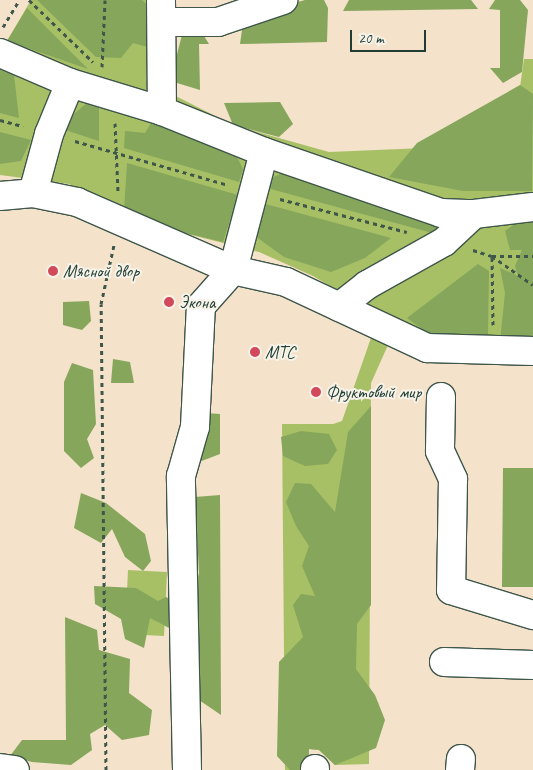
<!DOCTYPE html>
<meta charset="utf-8">
<style>
body{margin:0}
#map{position:relative;width:533px;height:770px;overflow:hidden;background:#f4e2ca;font-family:Caveat,sans-serif}
div>[style]{position:absolute}
[style*='--x']{left:calc(var(--x)*1px);top:calc(var(--y)*1px);width:calc(var(--w)*1px);rotate:calc(var(--a)*1deg)}
.green>*{inset:0;background:#a7c066}
.forest>*{inset:0;background:#85a65b}
.path>*{height:3px;margin-top:-1.5px;transform-origin:0;background:repeating-linear-gradient(90deg,#3f564a 0 4px,transparent 0 8px)}
.roads{filter:drop-shadow(1px 0 #3f564a) drop-shadow(-1px 0 #3f564a) drop-shadow(0 1px #3f564a) drop-shadow(0 -1px #3f564a)}
.minor>*{height:28px;margin:-14px;padding:0 14px;transform-origin:14px;border-radius:14px;background:#fff}
.dots>*{width:14px;height:14px;translate:-50% -50%;box-sizing:border-box;border:2px solid #f7f3e8;border-radius:50%}
span{translate:-50% -50%;white-space:nowrap;text-align:center;line-height:1.15;-webkit-text-stroke:4px #f7f3e8;paint-order:stroke}
.poi-label{font-size:18px;color:#1f3d34}
.left{translate:0 -50%;text-align:left}
.scale{position:absolute;left:350px;top:30px;width:76px;height:22px;box-sizing:border-box;border:2px solid #1f3d34;border-top:0;padding-left:6px;font-size:15px;line-height:18px;white-space:nowrap;color:#1f3d34;-webkit-text-stroke:4px #f7f3e8;paint-order:stroke}
</style>
<div id="map">
<div class="green">
<div style="clip-path:polygon(31px 0,149px 0,146px 81px,233px 125px,329px 152px,424px 148px,518px 101px,524px 59px,533px 59px,533px 341px,430px 335px,397px 325px,371px 383px,369px 764px,335px 765px,319px 750px,309px 749px,308px 770px,285px 770px,282px 424px,333px 424px,342px 421px,379px 315px,313px 276px,259px 252px,148px 224px,69px 184px,0 175px,0 44px,7px 41px)"></div>
<div style="clip-path:polygon(128px 570px,167px 572px,164px 636px,125px 634px)"></div>
</div>
<div class="forest">
<div style="clip-path:polygon(37px 0,142px 0,149px 6px,148px 47px,133px 43px,121px 58px,96px 57px)"></div>
<div style="clip-path:polygon(305px 0,324px 0,328px 8px,327px 42px,240px 44px,243px 23px,257px 14px)"></div>
<div style="clip-path:polygon(349px 0,471px 0,478px 9px,343px 11px)"></div>
<div style="clip-path:polygon(495px 0,520px 0,528px 10px,522px 72px,503px 83px,490px 68px,500px 68px,500px 10px,489px 9px)"></div>
<div style="clip-path:polygon(27px 8px,88px 69px,7px 41px)"></div>
<div style="clip-path:polygon(183px 31px,201px 31px,209px 44px,199px 44px,200px 90px,177px 83px,175px 62px)"></div>
<div style="clip-path:polygon(0 70px,14px 75px,19px 118px,0 113px)"></div>
<div style="clip-path:polygon(520px 85px,533px 94px,532px 191px,463px 191px,389px 177px,417px 143px)"></div>
<div style="clip-path:polygon(88px 102px,99px 104px,99px 141px,65px 130px,74px 114px)"></div>
<div style="clip-path:polygon(280px 102px,293px 124px,279px 137px,233px 125px,224px 103px)"></div>
<div style="clip-path:polygon(153px 120px,225px 147px,237px 157px,243px 169px,239px 182px,124px 148px,125px 131px,145px 133px)"></div>
<div style="clip-path:polygon(0 132px,31px 140px,21px 161px,0 164px)"></div>
<div style="clip-path:polygon(127px 163px,238px 195px,223px 242px,148px 224px,124px 210px)"></div>
<div style="clip-path:polygon(287px 171px,439px 222px,436px 234px,267px 188px,269px 179px)"></div>
<div style="clip-path:polygon(262px 203px,391px 238px,365px 258px,331px 272px,284px 257px,255px 236px)"></div>
<div style="clip-path:polygon(520px 220px,533px 220px,533px 341px,500px 341px,505px 293px,500px 268px,518px 276px,515px 266px,522px 250px,510px 250px,505px 231px)"></div>
<div style="clip-path:polygon(478px 264px,489px 271px,488px 335px,456px 340px,430px 335px,407px 318px)"></div>
<div style="clip-path:polygon(89px 301px,91px 321px,82px 330px,63px 325px,63px 302px)"></div>
<div style="clip-path:polygon(113px 359px,130px 362px,134px 383px,111px 383px)"></div>
<div style="clip-path:polygon(72px 363px,93px 370px,96px 424px,87px 439px,94px 458px,81px 468px,64px 451px,64px 382px)"></div>
<div style="clip-path:polygon(371px 406px,371px 605px,357px 624px,356px 669px,375px 695px,385px 720px,376px 748px,335px 765px,319px 750px,309px 749px,308px 770px,290px 770px,277px 756px,279px 662px,303px 637px,293px 605px,301px 594px,315px 596px,302px 566px,309px 546px,296px 526px,286px 502px,295px 483px,311px 484px,335px 512px,348px 432px)"></div>
<div style="clip-path:polygon(206px 413px,220px 414px,220px 454px,199px 462px)"></div>
<div style="clip-path:polygon(301px 431px,329px 434px,337px 450px,328px 464px,305px 466px,283px 456px,281px 437px)"></div>
<div style="clip-path:polygon(503px 468px,533px 468px,533px 587px,502px 587px)"></div>
<div style="clip-path:polygon(81px 493px,106px 503px,145px 534px,151px 561px,143px 571px,125px 557px,112px 529px,101px 543px,74px 528px)"></div>
<div style="clip-path:polygon(220px 495px,221px 715px,199px 700px,171px 629px,150px 618px,144px 648px,125px 639px,121px 619px,95px 604px,94px 586px,136px 588px,158px 601px,166px 597px,188px 610px,199px 573px,195px 497px)"></div>
<div style="clip-path:polygon(65px 617px,97px 630px,99px 650px,130px 659px,129px 693px,152px 710px,149px 735px,122px 740px,105px 725px,90px 734px,92px 750px,71px 765px,32px 762px,10px 756px,22px 740px,66px 740px)"></div>
</div>
<div class="path">
<div style="--x:29;--y:0;--w:89;--a:44.1"></div>
<div style="--x:3;--y:27;--w:31;--a:-59"></div>
<div style="--x:102;--y:67;--w:67;--a:-87.4"></div>
<div style="--x:0;--y:120;--w:24;--a:15"></div>
<div style="--x:115;--y:123;--w:69;--a:87.5"></div>
<div style="--x:75;--y:141;--w:159;--a:16"></div>
<div style="--x:280;--y:199;--w:131;--a:14.6"></div>
<div style="--x:473;--y:250;--w:20;--a:18"></div>
<div style="--x:492;--y:256;--w:50;--a:35.3"></div>
<div style="--x:493;--y:325;--w:69;--a:-90.8"></div>
<div style="--x:492;--y:256;--w:41;--a:0"></div>
<div style="--x:106;--y:770;--w:466;--a:-90.6"></div>
<div style="--x:101;--y:304;--w:60;--a:-77.6"></div>
</div>
<div class="roads">
<div class="minor">
<div style="--x:161;--y:0;--w:111;--a:89.5"></div>
<div style="--x:162;--y:22;--w:56;--a:0"></div>
<div style="--x:218;--y:22;--w:69;--a:-18.7"></div>
<div style="--x:0;--y:53;--w:76;--a:23.2"></div>
<div style="--x:70;--y:83;--w:96;--a:16.9"></div>
<div style="--x:162;--y:111;--w:110;--a:21.9"></div>
<div style="--x:264;--y:152;--w:187;--a:19"></div>
<div style="--x:441;--y:213;--w:33;--a:2"></div>
<div style="--x:474;--y:214;--w:59;--a:-6.8"></div>
<div style="--x:33;--y:193;--w:61;--a:-74.8"></div>
<div style="--x:49;--y:134;--w:55;--a:-67.6"></div>
<div style="--x:0;--y:196;--w:33;--a:-5"></div>
<div style="--x:33;--y:193;--w:45;--a:11.6"></div>
<div style="--x:77;--y:202;--w:170;--a:23.6"></div>
<div style="--x:233;--y:270;--w:54;--a:12.8"></div>
<div style="--x:286;--y:282;--w:156;--a:25.1"></div>
<div style="--x:427;--y:348;--w:106;--a:1.6"></div>
<div style="--x:339;--y:307;--w:36;--a:-38"></div>
<div style="--x:367;--y:285;--w:88;--a:-29.2"></div>
<div style="--x:444;--y:242;--w:41;--a:-43"></div>
<div style="--x:441;--y:397;--w:54;--a:91.1"></div>
<div style="--x:440;--y:451;--w:31;--a:65"></div>
<div style="--x:453;--y:479;--w:111;--a:91"></div>
<div style="--x:451;--y:590;--w:86;--a:17"></div>
<div style="--x:444;--y:662;--w:89;--a:1.9"></div>
<div style="--x:0;--y:768;--w:15;--a:8"></div>
<div style="--x:315;--y:769;--w:1;--a:90"></div>
<div style="--x:187;--y:770;--w:294;--a:-91.2"></div>
<div style="--x:181;--y:476;--w:51;--a:-74.1"></div>
<div style="--x:195;--y:427;--w:121;--a:-87.2"></div>
<div style="--x:201;--y:306;--w:48;--a:-48.4"></div>
<div style="--x:233;--y:270;--w:122;--a:-75.3"></div>
<div style="--x:460;--y:770;--w:11;--a:-85"></div>
</div>
</div>
<div class="dots">
<div style="left:53px;top:271px;background:#d1495b"></div>
<div style="left:169px;top:302px;background:#d1495b"></div>
<div style="left:255px;top:352px;background:#d1495b"></div>
<div style="left:316px;top:392px;background:#d1495b"></div>
</div>
<div class="poi-label">
<span class="left" style="left:63px;top:271px">Мясной двор</span>
<span class="left" style="left:179px;top:302px">Экона</span>
<span class="left" style="left:265px;top:352px">МТС</span>
<span class="left" style="left:326px;top:392px">Фруктовый мир</span>
</div>
<div class="scale">20 m</div>
</div>
